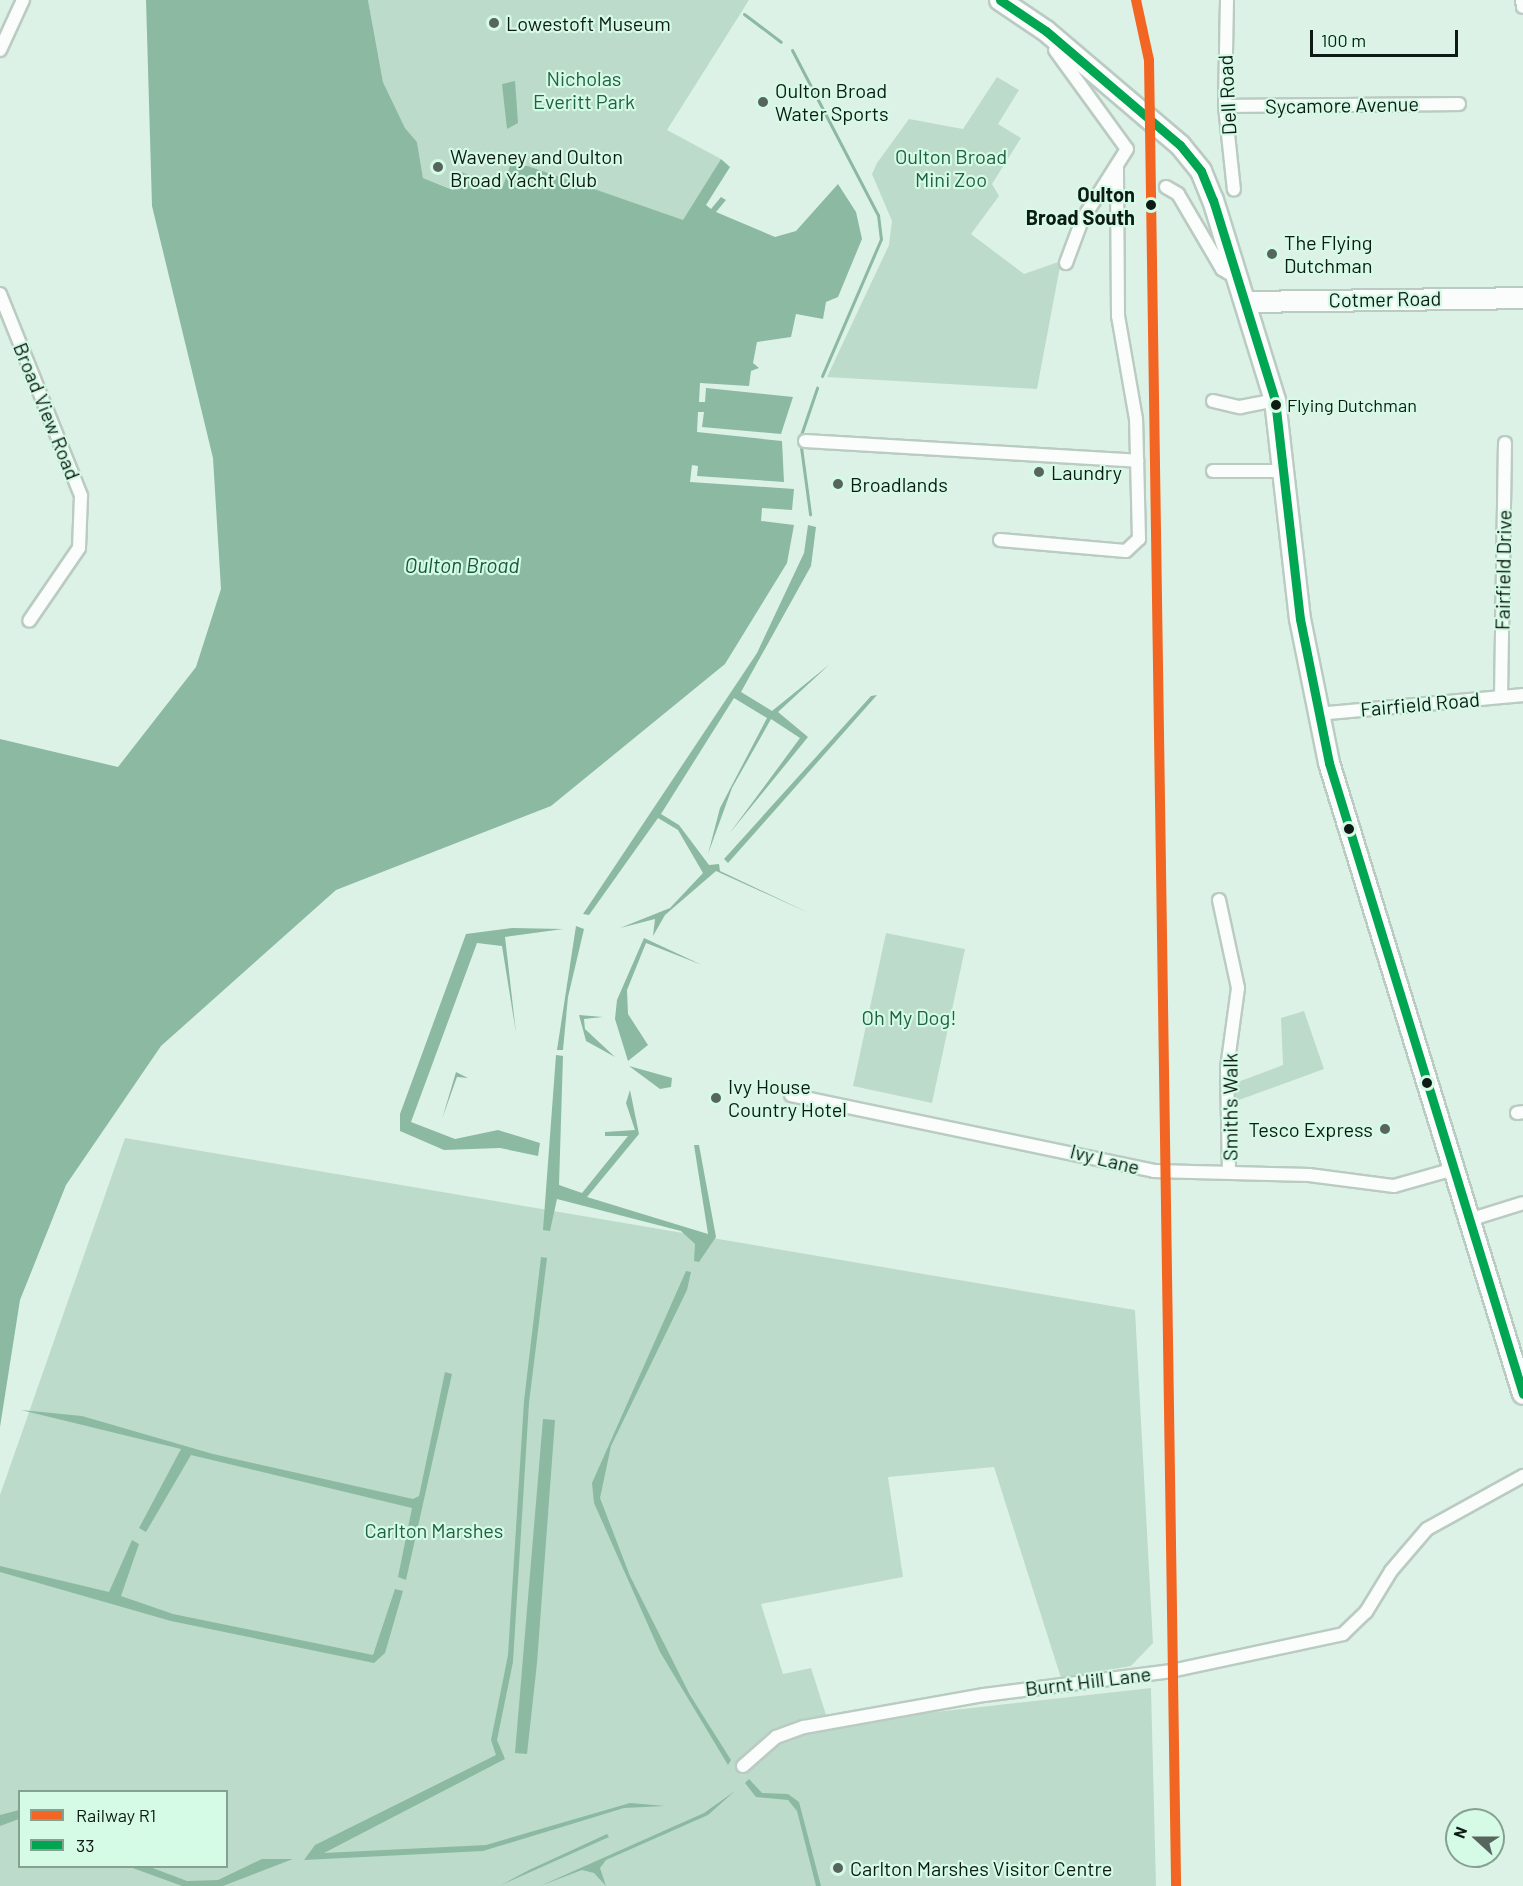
<!DOCTYPE html>
<style>
body{margin:0}
#map{position:relative;width:1523px;height:1886px;overflow:hidden;background:#ddf2e6;font-family:Barlow,sans-serif}
div>[style]{position:absolute}
[style*='--x']{left:calc(var(--x)*1px);top:calc(var(--y)*1px);width:calc(var(--w)*1px);rotate:calc(var(--a)*1deg)}
.green>*{inset:0;background:#bddbca}
.water>*{inset:0;background:#8cb9a1}
.stream>*{height:3px;margin:-1.5px;padding:0 1.5px;transform-origin:1.5px;border-radius:1.5px;background:#8cb9a1}
.roads{filter:drop-shadow(2px 0 #bacbc2) drop-shadow(-2px 0 #bacbc2) drop-shadow(0 2px #bacbc2) drop-shadow(0 -2px #bacbc2)}
.minor>*{height:12px;margin:-6px;padding:0 6px;transform-origin:6px;border-radius:6px;background:#fafdfb}
.trunk>*{height:20px;margin:-10px;padding:0 10px;transform-origin:10px;border-radius:10px;background:#fafdfb}
.bus-1>*{height:9px;margin:-4.5px;padding:0 4.5px;transform-origin:4.5px;border-radius:4.5px;background:#00a651}
.rail-1>*{height:10px;margin:-5px;padding:0 5px;transform-origin:5px;border-radius:5px;background:#f26522}
.dots>*{width:16px;height:16px;translate:-50% -50%;box-sizing:border-box;border:3px solid #d5fae5;border-radius:50%}
span{translate:-50% -50%;white-space:nowrap;text-align:center;line-height:1.15;-webkit-text-stroke:4.5px #d5fae5;paint-order:stroke}
.bus-label{font-size:18px;color:#0e1b14}
.left{translate:0 -50%;text-align:left}
.poi-label{font-size:20px;color:#0e1b14}
.right{translate:-100% -50%;text-align:right}
.park-label{font-size:20px;color:#1f6144}
.street-label{font-size:20px;color:#0e1b14}
.stop-label{font-size:20px;color:#0e1b14;font-weight:700}
.water-label{font-size:21px;color:#14593c;font-style:italic}
.legend{position:absolute;left:18px;top:1790px;width:210px;height:78px;box-sizing:border-box;background:#d5fae5;border:2px solid #85a191;margin:0;padding:8px 10px;list-style:none;font-size:18px;color:#0e1b14}
.legend li{display:flex;align-items:center;gap:12px;height:30px}
.legend b{width:30px;border:2px solid #85a191}
.north{position:absolute;left:1445px;top:1808px;width:60px;height:60px;box-sizing:border-box;background:#d5fae5;border:2px solid #85a191;border-radius:50%;rotate:291deg;font-size:16px;font-weight:700;line-height:24px;text-align:center;color:#0e1b14}
.north::after{content:'';display:block;margin:auto;width:21px;height:27px;background:#56665e;clip-path:polygon(50% 0,100% 100%,50% 72%,0 100%)}
.scale{position:absolute;left:1310px;top:30px;width:148px;height:27px;box-sizing:border-box;border:3px solid #0e1b14;border-top:0;padding-left:8px;font-size:18px;line-height:21px;white-space:nowrap;color:#0e1b14;-webkit-text-stroke:4px #d5fae5;paint-order:stroke}
</style>
<div id="map">
<div class="green">
<div style="clip-path:polygon(368px 0,749px 0,667px 130px,721px 159px,683px 221px,528px 166px,502px 189px,461px 173px,454px 190px,423px 178px,417px 142px,405px 128px,383px 82px)"></div>
<div style="clip-path:polygon(997px 77px,1019px 90px,998px 124px,1021px 138px,992px 184px,999px 196px,971px 234px,1024px 274px,1061px 261px,1037px 389px,827px 377px,889px 245px,892px 221px,872px 174px,877px 163px,909px 119px,963px 129px)"></div>
<div style="clip-path:polygon(886px 933px,965px 949px,932px 1103px,853px 1086px)"></div>
<div style="clip-path:polygon(1304px 1011px,1324px 1069px,1236px 1101px,1235px 1083px,1283px 1065px,1281px 1018px)"></div>
<div style="clip-path:polygon(evenodd,125px 1138px,1135px 1310px,1153px 1643px,1131px 1666px,1061px 1678px,994px 1467px,888px 1477px,903px 1577px,761px 1604px,783px 1674px,811px 1668px,829px 1724px,1151px 1688px,1156px 1886px,0 1886px,0 1495px,125px 1138px,20px 1792px,226px 1792px,226px 1866px,20px 1866px,20px 1792px)"></div>
</div>
<div class="water">
<div style="clip-path:polygon(146px 0,368px 0,383px 82px,405px 128px,417px 142px,423px 178px,453px 190px,461px 172px,502px 189px,510px 166px,528px 166px,683px 220px,721px 159px,730px 167px,706px 205px,711px 209px,721px 197px,726px 200px,716px 212px,775px 237px,796px 231px,838px 184px,856px 212px,862px 239px,838px 297px,826px 302px,823px 319px,796px 314px,791px 337px,757px 342px,753px 363px,759px 368px,751px 371px,749px 386px,700px 383px,699px 402px,705px 402px,706px 388px,793px 397px,781px 434px,702px 427px,704px 412px,698px 412px,697px 432px,782px 441px,784px 482px,697px 476px,698px 466px,692px 465px,690px 482px,794px 489px,792px 510px,762px 508px,761px 521px,794px 525px,787px 563px,725px 664px,551px 806px,336px 890px,161px 1046px,66px 1185px,20px 1300px,0 1427px,0 739px,118px 767px,196px 667px,221px 589px,213px 458px,152px 206px)"></div>
<div style="clip-path:polygon(515px 81px,518px 123px,507px 129px,502px 84px)"></div>
<div style="clip-path:polygon(808px 525px,816px 527px,811px 566px,741px 692px,772px 711px,830px 664px,778px 712px,808px 737px,729px 834px,800px 738px,771px 719px,732px 788px,708px 854px,720px 808px,767px 718px,734px 698px,661px 814px,679px 825px,709px 865px,719px 864px,720px 871px,809px 913px,716px 871px,665px 915px,653px 936px,655px 919px,620px 928px,670px 908px,703px 873px,678px 830px,658px 818px,589px 915px,583px 914px,757px 653px,804px 553px)"></div>
<div style="clip-path:polygon(877px 695px,728px 863px,724px 859px,871px 696px)"></div>
<div style="clip-path:polygon(576px 926px,584px 929px,568px 997px,563px 1050px,557px 1050px)"></div>
<div style="clip-path:polygon(512px 928px,563px 929px,505px 937px,516px 1033px,502px 946px,477px 943px,411px 1122px,455px 1139px,498px 1130px,540px 1143px,538px 1156px,500px 1148px,444px 1150px,400px 1131px,400px 1114px,466px 934px)"></div>
<div style="clip-path:polygon(644px 938px,702px 965px,646px 943px,627px 990px,628px 1014px,648px 1045px,628px 1061px,615px 1019px,617px 1000px)"></div>
<div style="clip-path:polygon(579px 1015px,603px 1017px,584px 1019px,585px 1029px,615px 1057px,586px 1041px)"></div>
<div style="clip-path:polygon(556px 1055px,563px 1056px,559px 1185px,582px 1193px,628px 1136px,605px 1136px,605px 1132px,635px 1130px,626px 1103px,630px 1090px,639px 1134px,587px 1197px,708px 1234px,694px 1145px,699px 1145px,716px 1237px,699px 1262px,694px 1261px,695px 1244px,681px 1231px,557px 1199px,550px 1231px,543px 1230px)"></div>
<div style="clip-path:polygon(629px 1066px,672px 1078px,671px 1087px,660px 1089px)"></div>
<div style="clip-path:polygon(456px 1072px,468px 1078px,457px 1077px,442px 1119px)"></div>
<div style="clip-path:polygon(541px 1257px,547px 1258px,529px 1403px,513px 1662px,497px 1740px,505px 1759px,324px 1853px,486px 1845px,630px 1803px,665px 1806px,624px 1808px,483px 1851px,304px 1860px,315px 1845px,496px 1755px,491px 1740px,508px 1655px,524px 1401px)"></div>
<div style="clip-path:polygon(686px 1271px,691px 1272px,687px 1290px,611px 1446px,600px 1498px,630px 1576px,690px 1695px,731px 1760px,728px 1765px,660px 1652px,594px 1503px,592px 1483px)"></div>
<div style="clip-path:polygon(445px 1372px,452px 1374px,406px 1580px,398px 1577px,412px 1508px,191px 1455px,146px 1532px,139px 1528px,181px 1449px,21px 1410px,82px 1416px,213px 1454px,413px 1499px,419px 1496px)"></div>
<div style="clip-path:polygon(543px 1419px,555px 1420px,537px 1663px,527px 1754px,515px 1753px)"></div>
<div style="clip-path:polygon(132px 1540px,139px 1544px,121px 1596px,173px 1614px,373px 1655px,395px 1589px,403px 1591px,385px 1653px,374px 1663px,171px 1621px,0 1572px,0 1566px,109px 1592px)"></div>
<div style="clip-path:polygon(749px 1779px,762px 1793px,788px 1794px,799px 1802px,821px 1886px,816px 1886px,797px 1811px,788px 1800px,756px 1797px,745px 1783px)"></div>
<div style="clip-path:polygon(735px 1791px,708px 1815px,606px 1860px,600px 1868px,606px 1886px,594px 1873px,582px 1870px,540px 1886px,704px 1813px)"></div>
<div style="clip-path:polygon(19px 1810px,19px 1819px,0 1826px,0 1815px)"></div>
<div style="clip-path:polygon(607px 1834px,609px 1837px,499px 1886px,529px 1870px)"></div>
<div style="clip-path:polygon(262px 1859px,293px 1859px,223px 1886px,182px 1886px,130px 1867px,150px 1867px,187px 1881px,218px 1880px)"></div>
</div>
<div class="stream">
<div style="--x:744;--y:14;--w:46;--a:37.1"></div>
<div style="--x:792;--y:50;--w:186;--a:62.5"></div>
<div style="--x:878;--y:215;--w:24;--a:83"></div>
<div style="--x:881;--y:239;--w:149;--a:113.3"></div>
<div style="--x:801;--y:435;--w:50;--a:-71.2"></div>
<div style="--x:801;--y:447;--w:68;--a:82.3"></div>
</div>
<div class="roads">
<div class="minor">
<div style="--x:1227;--y:0;--w:106;--a:91.1"></div>
<div style="--x:1225;--y:106;--w:84;--a:83.9"></div>
<div style="--x:1522;--y:0;--w:7;--a:82"></div>
<div style="--x:0;--y:50;--w:55;--a:-65.3"></div>
<div style="--x:1055;--y:50;--w:122;--a:54"></div>
<div style="--x:1127;--y:149;--w:84;--a:122.4"></div>
<div style="--x:1082;--y:220;--w:46;--a:110.4"></div>
<div style="--x:1225;--y:106;--w:234;--a:-0.5"></div>
<div style="--x:1166;--y:187;--w:14;--a:30"></div>
<div style="--x:1178;--y:194;--w:87;--a:59.6"></div>
<div style="--x:1222;--y:269;--w:17;--a:31"></div>
<div style="--x:0;--y:294;--w:218;--a:68.1"></div>
<div style="--x:81;--y:496;--w:52;--a:92.2"></div>
<div style="--x:79;--y:548;--w:88;--a:124.4"></div>
<div style="--x:1213;--y:401;--w:28;--a:13"></div>
<div style="--x:1240;--y:407;--w:36;--a:-11"></div>
<div style="--x:805;--y:441;--w:333;--a:3.4"></div>
<div style="--x:1213;--y:471;--w:71;--a:0"></div>
<div style="--x:1000;--y:540;--w:126;--a:5"></div>
<div style="--x:1126;--y:551;--w:18;--a:-43"></div>
<div style="--x:1139;--y:539;--w:120;--a:-91.4"></div>
<div style="--x:1136;--y:419;--w:105;--a:-99.9"></div>
<div style="--x:1118;--y:316;--w:148;--a:-90.4"></div>
<div style="--x:1501;--y:697;--w:254;--a:-89.1"></div>
<div style="--x:1318;--y:714;--w:206;--a:-5.3"></div>
<div style="--x:1219;--y:900;--w:90;--a:77.8"></div>
<div style="--x:1238;--y:988;--w:81;--a:97.8"></div>
<div style="--x:1227;--y:1068;--w:105;--a:88.9"></div>
<div style="--x:791;--y:1095;--w:371;--a:11.8"></div>
<div style="--x:1154;--y:1171;--w:155;--a:1.5"></div>
<div style="--x:1309;--y:1175;--w:86;--a:7.4"></div>
<div style="--x:1394;--y:1186;--w:66;--a:-15.9"></div>
<div style="--x:1517;--y:1113;--w:6;--a:-9"></div>
<div style="--x:1472;--y:1219;--w:53;--a:-17.4"></div>
<div style="--x:743;--y:1766;--w:44;--a:-41.3"></div>
<div style="--x:776;--y:1737;--w:30;--a:-20"></div>
<div style="--x:804;--y:1727;--w:183;--a:-10.1"></div>
<div style="--x:984;--y:1695;--w:189;--a:-7.3"></div>
<div style="--x:1171;--y:1671;--w:176;--a:-12.1"></div>
<div style="--x:1343;--y:1634;--w:32;--a:-44"></div>
<div style="--x:1366;--y:1612;--w:48;--a:-58.6"></div>
<div style="--x:1391;--y:1571;--w:55;--a:-49.4"></div>
<div style="--x:1427;--y:1529;--w:110;--a:-28.9"></div>
</div>
<div class="trunk">
<div style="--x:1000;--y:0;--w:55;--a:34"></div>
<div style="--x:1046;--y:31;--w:176;--a:40.4"></div>
<div style="--x:1180;--y:145;--w:33;--a:51"></div>
<div style="--x:1201;--y:171;--w:31;--a:68"></div>
<div style="--x:1213;--y:200;--w:209;--a:72.8"></div>
<div style="--x:1275;--y:400;--w:220;--a:83.5"></div>
<div style="--x:1300;--y:619;--w:147;--a:78.6"></div>
<div style="--x:1329;--y:763;--w:660;--a:72.91"></div>
<div style="--x:1246;--y:302;--w:277;--a:-0.8"></div>
</div>
</div>
<div class="bus-1">
<div style="--x:1000;--y:0;--w:55;--a:34"></div>
<div style="--x:1046;--y:31;--w:176;--a:40.4"></div>
<div style="--x:1180;--y:145;--w:33;--a:51"></div>
<div style="--x:1201;--y:171;--w:31;--a:68"></div>
<div style="--x:1213;--y:200;--w:209;--a:72.8"></div>
<div style="--x:1275;--y:400;--w:220;--a:83.5"></div>
<div style="--x:1300;--y:619;--w:147;--a:78.6"></div>
<div style="--x:1329;--y:763;--w:660;--a:72.91"></div>
</div>
<div class="rail-1">
<div style="--x:1136;--y:0;--w:61;--a:77.8"></div>
<div style="--x:1149;--y:60;--w:1826;--a:89.15"></div>
</div>
<div class="dots">
<div style="left:494px;top:23px;background:#56665e"></div>
<div style="left:763px;top:102px;background:#56665e"></div>
<div style="left:438px;top:167px;background:#56665e"></div>
<div style="left:1151px;top:205px;background:#0e1b14"></div>
<div style="left:1272px;top:254px;background:#56665e"></div>
<div style="left:1276px;top:405px;background:#0e1b14"></div>
<div style="left:1039px;top:472px;background:#56665e"></div>
<div style="left:838px;top:484px;background:#56665e"></div>
<div style="left:1349px;top:829px;background:#0e1b14"></div>
<div style="left:1427px;top:1083px;background:#0e1b14"></div>
<div style="left:716px;top:1098px;background:#56665e"></div>
<div style="left:1385px;top:1129px;background:#56665e"></div>
<div style="left:838px;top:1868px;background:#56665e"></div>
</div>
<div class="bus-label">
<span class="left" style="left:1287px;top:405px">Flying Dutchman</span>
</div>
<div class="poi-label">
<span class="left" style="left:506px;top:23px">Lowestoft Museum</span>
<span class="left" style="left:775px;top:102px">Oulton Broad<br>Water Sports</span>
<span class="left" style="left:450px;top:168px">Waveney and Oulton<br>Broad Yacht Club</span>
<span class="left" style="left:1284px;top:254px">The Flying<br>Dutchman</span>
<span class="left" style="left:1051px;top:472px">Laundry</span>
<span class="left" style="left:850px;top:484px">Broadlands</span>
<span class="left" style="left:728px;top:1098px">Ivy House<br>Country Hotel</span>
<span class="right" style="left:1373px;top:1129px">Tesco Express</span>
<span class="left" style="left:850px;top:1868px">Carlton Marshes Visitor Centre</span>
</div>
<div class="park-label">
<span style="left:584px;top:90px">Nicholas<br>Everitt Park</span>
<span style="left:951px;top:168px">Oulton Broad<br>Mini Zoo</span>
<span style="left:909px;top:1017px">Oh My Dog!</span>
<span style="left:434px;top:1530px">Carlton Marshes</span>
</div>
<div class="street-label">
<span style="left:1227px;top:95px;rotate:-93deg">Dell Road</span>
<span style="left:1342px;top:105px;rotate:-1deg">Sycamore Avenue</span>
<span style="left:1385px;top:299px;rotate:-1deg">Cotmer Road</span>
<span style="left:47px;top:411px;rotate:68deg">Broad View Road</span>
<span style="left:1503px;top:570px;rotate:-89deg">Fairfield Drive</span>
<span style="left:1420px;top:704px;rotate:-5deg">Fairfield Road</span>
<span style="left:1230px;top:1107px;rotate:-90deg">Smith's Walk</span>
<span style="left:1105px;top:1159px;rotate:14deg">Ivy Lane</span>
<span style="left:1088px;top:1681px;rotate:-7deg">Burnt Hill Lane</span>
</div>
<div class="stop-label">
<span class="right" style="left:1135px;top:206px">Oulton<br>Broad South</span>
</div>
<div class="water-label">
<span style="left:462px;top:565px">Oulton Broad</span>
</div>
<ul class="legend">
<li><b style="height:8px;background:#f26522"></b>Railway R1</li>
<li><b style="height:8px;background:#00a651"></b>33</li>
</ul>
<div class="north">N</div>
<div class="scale">100 m</div>
</div>
